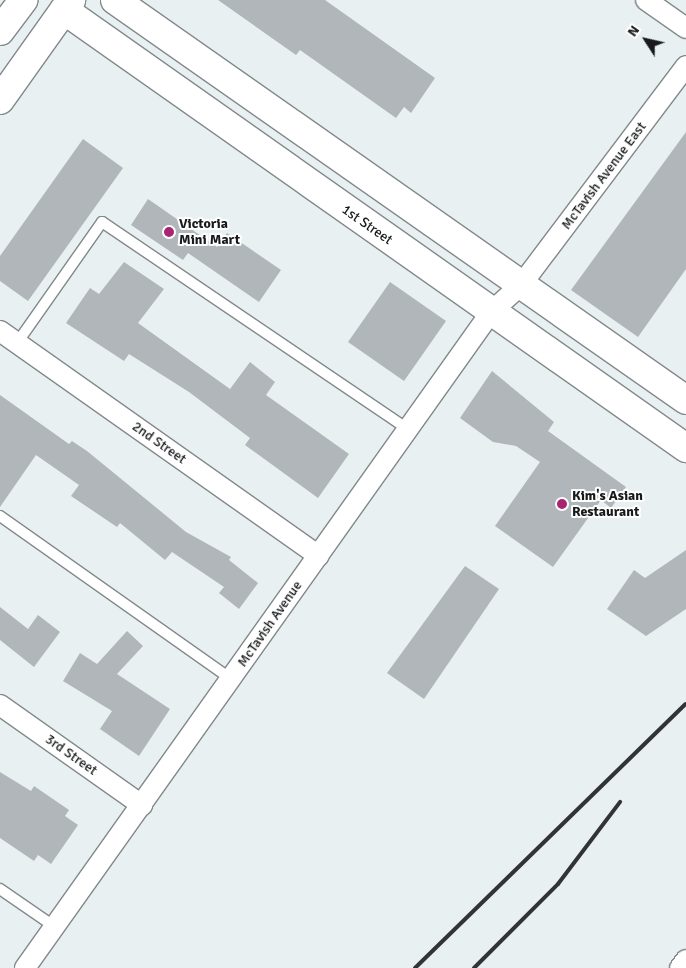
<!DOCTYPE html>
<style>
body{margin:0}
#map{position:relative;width:686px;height:968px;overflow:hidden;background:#e9f0f2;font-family:Signika,sans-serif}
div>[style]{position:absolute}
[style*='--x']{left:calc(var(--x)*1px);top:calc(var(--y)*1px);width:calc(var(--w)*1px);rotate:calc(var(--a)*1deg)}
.building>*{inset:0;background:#b0b6ba}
.roads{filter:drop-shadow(1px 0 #83898b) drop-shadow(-1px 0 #83898b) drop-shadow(0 1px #83898b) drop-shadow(0 -1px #83898b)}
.lane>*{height:10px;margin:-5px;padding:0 5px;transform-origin:5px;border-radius:5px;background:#fff}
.street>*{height:20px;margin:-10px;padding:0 10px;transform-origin:10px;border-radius:10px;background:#fff}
.secondary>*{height:28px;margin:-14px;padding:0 14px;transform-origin:14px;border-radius:14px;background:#fff}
.primary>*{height:28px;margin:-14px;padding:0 14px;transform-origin:14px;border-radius:14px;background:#fff}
.rail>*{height:4px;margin:-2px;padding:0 2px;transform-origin:2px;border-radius:2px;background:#313334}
.dots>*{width:14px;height:14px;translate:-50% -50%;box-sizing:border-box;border:2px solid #fff;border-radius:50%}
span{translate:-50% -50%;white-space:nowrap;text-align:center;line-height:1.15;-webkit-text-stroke:4px #fff;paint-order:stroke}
.street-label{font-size:14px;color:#181a1b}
.poi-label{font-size:14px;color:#181a1b;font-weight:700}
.left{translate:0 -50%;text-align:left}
.north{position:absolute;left:621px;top:15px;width:50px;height:50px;-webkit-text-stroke:4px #fff;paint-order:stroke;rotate:305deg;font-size:14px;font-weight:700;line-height:20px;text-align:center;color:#181a1b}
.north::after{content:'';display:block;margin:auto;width:18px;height:22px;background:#181a1b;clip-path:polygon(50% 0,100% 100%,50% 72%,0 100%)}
</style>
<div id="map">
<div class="building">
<div style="clip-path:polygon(218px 0,325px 0,435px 78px,411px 113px,404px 107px,396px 118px,300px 50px,296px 55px)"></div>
<div style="clip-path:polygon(686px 132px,686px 269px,638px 337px,571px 290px)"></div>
<div style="clip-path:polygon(83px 139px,123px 168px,28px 301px,0 281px,0 256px)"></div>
<div style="clip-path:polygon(148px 199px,217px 247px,227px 233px,281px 270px,259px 302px,188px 253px,183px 260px,131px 225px)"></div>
<div style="clip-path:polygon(124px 262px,164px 289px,138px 323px,230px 389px,250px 362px,275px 382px,266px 395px,349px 454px,318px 498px,245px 445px,250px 438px,189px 392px,129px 354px,124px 361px,66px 323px,90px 288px,99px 294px)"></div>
<div style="clip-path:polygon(390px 282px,446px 321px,404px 381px,348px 342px)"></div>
<div style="clip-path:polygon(492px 371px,554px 422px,548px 431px,626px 487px,611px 508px,601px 500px,553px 567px,495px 526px,540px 462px,516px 446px,493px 442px,460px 418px)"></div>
<div style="clip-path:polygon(0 395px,69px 444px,72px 441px,87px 451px,186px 532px,231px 557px,229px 560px,258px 583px,239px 609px,219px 593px,224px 587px,172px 552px,165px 560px,120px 523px,117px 527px,71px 496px,79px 485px,36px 455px,0 507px)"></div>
<div style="clip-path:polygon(686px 550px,686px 609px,646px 636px,607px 609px,634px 570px,645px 578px)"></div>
<div style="clip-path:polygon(465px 566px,499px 589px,424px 699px,387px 673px)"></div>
<div style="clip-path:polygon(0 607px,28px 629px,38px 615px,60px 632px,34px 667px,0 640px)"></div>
<div style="clip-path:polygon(127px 631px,143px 646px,117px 674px,170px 709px,139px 756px,100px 729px,112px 711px,63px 681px,80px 653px,97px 664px)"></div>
<div style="clip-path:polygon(0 772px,31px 791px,34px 786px,69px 810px,65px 816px,78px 825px,51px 864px,38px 855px,34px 861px,0 838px)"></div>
</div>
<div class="roads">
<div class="lane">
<div style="--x:17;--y:343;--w:148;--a:-54.9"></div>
<div style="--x:102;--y:222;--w:369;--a:34.1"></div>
<div style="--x:0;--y:516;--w:283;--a:35.2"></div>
<div style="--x:0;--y:889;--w:67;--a:34.6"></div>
</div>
<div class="street">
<div style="--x:646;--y:0;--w:49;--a:35"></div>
<div style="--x:0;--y:331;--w:390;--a:35.2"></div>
<div style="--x:0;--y:705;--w:174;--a:35.2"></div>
<div style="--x:25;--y:968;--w:805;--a:-54.61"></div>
<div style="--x:491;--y:312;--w:40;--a:-42"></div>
<div style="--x:521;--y:285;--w:274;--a:-53"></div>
<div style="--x:680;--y:968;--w:10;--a:-53"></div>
</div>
<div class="secondary">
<div style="--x:115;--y:0;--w:697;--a:35.01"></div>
<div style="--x:64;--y:10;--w:761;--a:35.15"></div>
</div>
<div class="primary">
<div style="--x:0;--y:31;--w:39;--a:-53"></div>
<div style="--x:0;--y:100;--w:123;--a:-54.6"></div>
</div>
</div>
<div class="rail">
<div style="--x:415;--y:968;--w:378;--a:-44.3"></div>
<div style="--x:474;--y:968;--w:119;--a:-45"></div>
<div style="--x:558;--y:884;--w:103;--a:-52.9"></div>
</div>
<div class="dots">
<div style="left:169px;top:232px;background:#a82571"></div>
<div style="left:562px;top:504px;background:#a82571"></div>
</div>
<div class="street-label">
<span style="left:604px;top:176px;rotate:-53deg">McTavish Avenue East</span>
<span style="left:367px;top:225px;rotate:35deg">1st Street</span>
<span style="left:159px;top:443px;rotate:35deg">2nd Street</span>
<span style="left:270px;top:624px;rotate:-55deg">McTavish Avenue</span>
<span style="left:71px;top:755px;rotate:35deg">3rd Street</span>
</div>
<div class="poi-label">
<span class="left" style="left:179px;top:232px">Victoria<br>Mini Mart</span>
<span class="left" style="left:572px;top:504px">Kim's Asian<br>Restaurant</span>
</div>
<div class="north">N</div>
</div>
